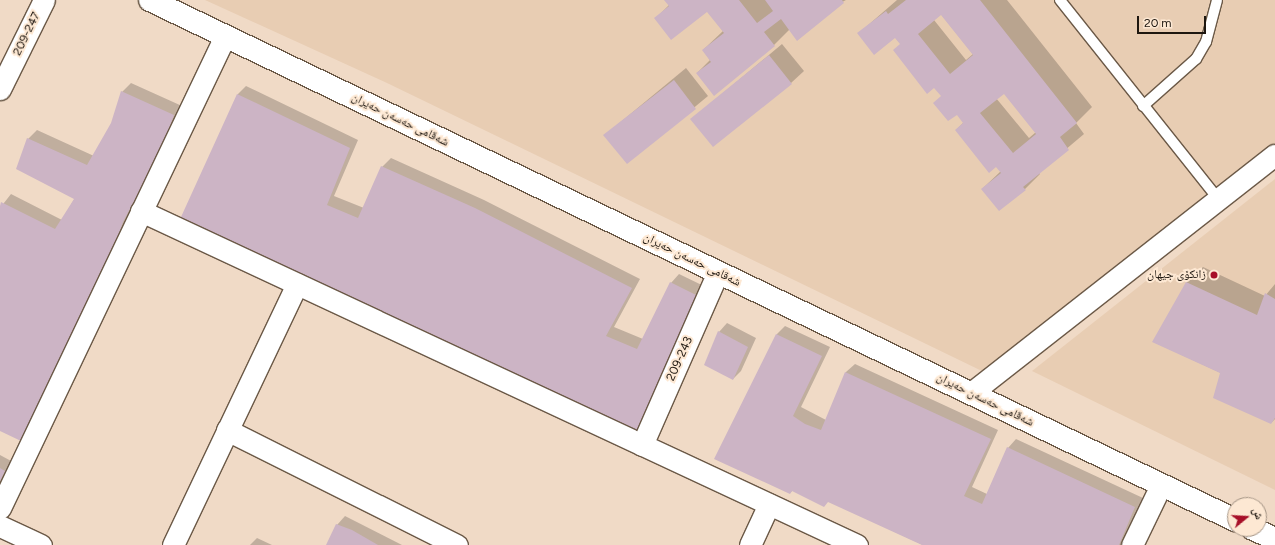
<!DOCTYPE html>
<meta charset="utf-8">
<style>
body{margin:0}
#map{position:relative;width:1275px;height:545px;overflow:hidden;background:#f0dac6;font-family:Figtree,"Noto Naskh Arabic",sans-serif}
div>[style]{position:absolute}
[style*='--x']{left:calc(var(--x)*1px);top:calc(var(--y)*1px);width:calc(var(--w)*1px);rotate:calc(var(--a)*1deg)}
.built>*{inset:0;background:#e8cdb3}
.shadow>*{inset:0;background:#0003}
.building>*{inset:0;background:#ccb4c5}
.roads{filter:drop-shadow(1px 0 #6b5947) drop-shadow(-1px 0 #6b5947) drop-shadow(0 1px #6b5947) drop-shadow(0 -1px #6b5947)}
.service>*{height:10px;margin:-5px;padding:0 5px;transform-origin:5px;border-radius:5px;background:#fff}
.minor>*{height:21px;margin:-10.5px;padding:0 10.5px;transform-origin:10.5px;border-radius:10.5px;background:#fff}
.tertiary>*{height:22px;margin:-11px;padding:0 11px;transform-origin:11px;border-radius:11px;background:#fff}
.dots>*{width:11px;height:11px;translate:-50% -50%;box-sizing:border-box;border:2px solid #fde8d3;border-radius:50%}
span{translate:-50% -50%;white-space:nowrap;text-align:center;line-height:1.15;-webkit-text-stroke:4px #fde8d3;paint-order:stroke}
.street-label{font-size:12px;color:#1e1710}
.poi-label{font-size:12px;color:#1e1710}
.right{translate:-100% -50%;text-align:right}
.north{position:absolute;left:1227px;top:497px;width:40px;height:40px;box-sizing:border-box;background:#fde8d3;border:1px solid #a49485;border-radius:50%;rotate:72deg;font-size:11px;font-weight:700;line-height:16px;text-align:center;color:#1e1710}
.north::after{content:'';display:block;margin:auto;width:14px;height:18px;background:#a70f28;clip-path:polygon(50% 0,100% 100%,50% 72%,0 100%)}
.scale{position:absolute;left:1137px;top:16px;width:69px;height:18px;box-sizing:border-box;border:2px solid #1e1710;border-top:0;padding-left:5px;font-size:12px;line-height:14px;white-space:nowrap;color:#1e1710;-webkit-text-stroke:3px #fde8d3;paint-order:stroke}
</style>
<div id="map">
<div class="built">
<div style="clip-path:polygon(205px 0,1275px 0,1275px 143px,1114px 275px,984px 372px,387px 83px)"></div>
<div style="clip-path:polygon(1275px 179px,1275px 490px,1032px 371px)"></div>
</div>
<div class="shadow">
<div style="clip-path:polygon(666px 0,846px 0,790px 29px,774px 45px,697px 73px,710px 60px,703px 50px,723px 31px,707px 10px,655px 19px,669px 5px)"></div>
<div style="clip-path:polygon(evenodd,897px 0,1007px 0,1092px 107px,1076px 123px,1084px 134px,1039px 172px,1040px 174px,1025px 189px,982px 189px,1001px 171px,956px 130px,964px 122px,895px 37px,859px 33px,897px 0,941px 14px,973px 54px,966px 60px,934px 20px,941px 14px,897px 0,1004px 92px,1036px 132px,1029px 138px,996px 98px,1004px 92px)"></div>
<div style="clip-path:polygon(782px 44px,804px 71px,791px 83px,692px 119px)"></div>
<div style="clip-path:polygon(686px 68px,708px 96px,627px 163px,605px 135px)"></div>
<div style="clip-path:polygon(131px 83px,182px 106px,106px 278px,0 430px,0 208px,11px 194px,62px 220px,75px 198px,28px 139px,37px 130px,94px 156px,112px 123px,122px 92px)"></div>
<div style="clip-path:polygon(246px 86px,358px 140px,334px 196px,364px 208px,382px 167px,391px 158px,484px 200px,640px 279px,614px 327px,643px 339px,671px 283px,679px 274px,710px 289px,644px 426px,265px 261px,182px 217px,238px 94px)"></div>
<div style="clip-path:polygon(1203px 267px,1265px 296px,1275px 284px,1275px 419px,1271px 423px,1221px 373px,1154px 342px,1187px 282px)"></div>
<div style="clip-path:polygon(727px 323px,756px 338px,741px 371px,733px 379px,719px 332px)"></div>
<div style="clip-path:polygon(785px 326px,830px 347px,801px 407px,826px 420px,846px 372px,855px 364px,998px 430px,972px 487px,987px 494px,1008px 448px,1016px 439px,1143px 498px,1122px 545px,923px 545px,829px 501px,793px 490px,790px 493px,716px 458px,777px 334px)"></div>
<div style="clip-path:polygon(0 455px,13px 462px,0 492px)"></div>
<div style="clip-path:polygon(345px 516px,402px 545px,327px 545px,337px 525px)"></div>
<div style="clip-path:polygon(257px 538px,272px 545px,250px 545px)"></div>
</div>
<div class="building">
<div style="clip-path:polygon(664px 0,739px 0,757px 23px,773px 11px,765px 0,842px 0,844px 3px,797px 41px,781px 19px,764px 32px,775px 46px,714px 96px,696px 73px,711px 62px,702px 50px,724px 33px,707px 12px,671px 40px,654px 18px,669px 6px)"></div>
<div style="clip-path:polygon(evenodd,906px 0,980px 0,1077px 123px,1060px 137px,1069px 150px,1023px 187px,1026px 190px,999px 211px,981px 189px,1001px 173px,996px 167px,989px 173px,955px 130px,963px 123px,957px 115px,948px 121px,933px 103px,941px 96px,934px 88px,927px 94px,893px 50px,900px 44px,895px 38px,874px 55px,857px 33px,886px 11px,888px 14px,906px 0,941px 15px,973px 55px,950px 74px,918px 34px,941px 15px,906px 0,1004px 94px,1036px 134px,1013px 153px,980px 113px,1004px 94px)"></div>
<div style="clip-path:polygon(769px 55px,792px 84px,713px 147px,690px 119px)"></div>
<div style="clip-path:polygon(674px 80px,696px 109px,627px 164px,603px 135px)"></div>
<div style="clip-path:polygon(121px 91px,174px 115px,162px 148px,123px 222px,111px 257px,21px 441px,0 431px,0 206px,1px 202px,55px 229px,74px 199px,16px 169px,27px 138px,87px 165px,111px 123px)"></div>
<div style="clip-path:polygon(237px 94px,350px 148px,327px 205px,358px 218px,381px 166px,475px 208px,632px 288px,606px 336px,637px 349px,670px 282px,702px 298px,636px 435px,181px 217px)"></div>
<div style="clip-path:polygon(1186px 282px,1257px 315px,1265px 293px,1275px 299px,1275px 418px,1271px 424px,1213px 398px,1220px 373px,1152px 342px)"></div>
<div style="clip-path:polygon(718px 331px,748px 347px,733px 380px,704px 365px)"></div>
<div style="clip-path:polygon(776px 334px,822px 356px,793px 416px,805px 424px,821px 430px,845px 372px,991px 439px,964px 496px,982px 504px,1007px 447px,1135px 507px,1119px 545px,922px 545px,828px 502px,824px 507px,792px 491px,790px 494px,714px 459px)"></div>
<div style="clip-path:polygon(0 468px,5px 471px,0 481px)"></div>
<div style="clip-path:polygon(336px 524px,352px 530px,378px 545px,326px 545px)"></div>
</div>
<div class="roads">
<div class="service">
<div style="--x:1060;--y:0;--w:256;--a:51.5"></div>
<div style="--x:1143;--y:106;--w:71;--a:-41.6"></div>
<div style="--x:1196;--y:59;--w:20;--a:-60"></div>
<div style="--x:1206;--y:42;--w:43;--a:-75.3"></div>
</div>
<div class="minor">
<div style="--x:0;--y:89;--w:99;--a:-63.7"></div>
<div style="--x:141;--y:211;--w:790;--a:25.01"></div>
<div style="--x:971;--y:393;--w:386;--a:-38.1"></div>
<div style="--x:227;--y:430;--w:257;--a:26.6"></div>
<div style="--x:642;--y:445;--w:189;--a:-66.3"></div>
<div style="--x:0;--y:508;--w:523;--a:-64.51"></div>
<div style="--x:0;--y:526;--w:45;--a:24.9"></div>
<div style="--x:173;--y:545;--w:289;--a:-64.6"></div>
<div style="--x:750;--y:545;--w:45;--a:-65.1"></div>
<div style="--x:1132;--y:545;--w:67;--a:-64.2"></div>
</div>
<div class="tertiary">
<div style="--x:150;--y:0;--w:1203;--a:25.61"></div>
<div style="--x:1253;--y:529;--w:24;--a:24"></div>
</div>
</div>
<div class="dots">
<div style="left:1214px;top:275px;background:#a70f28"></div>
</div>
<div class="street-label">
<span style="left:27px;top:34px;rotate:-64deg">209-247</span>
<span style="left:400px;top:120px;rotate:26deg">شەقامی حەسەن حەیران</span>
<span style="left:692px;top:260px;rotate:26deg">شەقامی حەسەن حەیران</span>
<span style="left:680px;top:359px;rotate:-66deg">209-243</span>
<span style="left:985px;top:400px;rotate:26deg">شەقامی حەسەن حەیران</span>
</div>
<div class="poi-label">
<span class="right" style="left:1206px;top:275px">زانکۆی جیھان</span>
</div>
<div class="north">ش</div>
<div class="scale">20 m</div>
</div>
